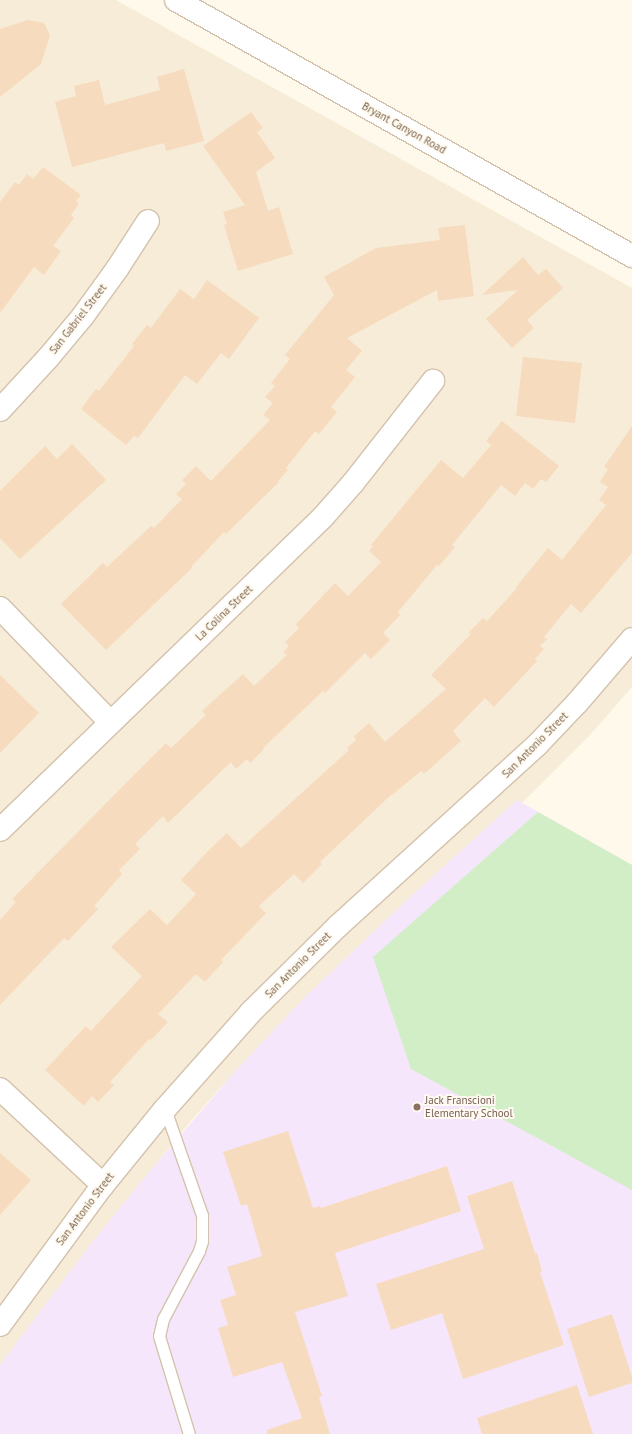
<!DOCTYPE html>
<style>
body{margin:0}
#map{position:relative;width:632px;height:1434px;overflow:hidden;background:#fef9ea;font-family:"PT Sans",sans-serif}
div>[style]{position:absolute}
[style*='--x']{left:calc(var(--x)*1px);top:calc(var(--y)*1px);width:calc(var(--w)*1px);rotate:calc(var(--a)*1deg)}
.residential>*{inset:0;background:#f7ecd7}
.education>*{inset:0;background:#f6e6fb}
.green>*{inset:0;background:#d1eec6}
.building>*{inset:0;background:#f6dbbf}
.roads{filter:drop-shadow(1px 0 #d3c2ad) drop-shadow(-1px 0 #d3c2ad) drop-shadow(0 1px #d3c2ad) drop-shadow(0 -1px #d3c2ad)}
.lane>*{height:11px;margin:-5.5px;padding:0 5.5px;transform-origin:5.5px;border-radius:5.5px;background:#fff}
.street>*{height:22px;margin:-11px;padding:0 11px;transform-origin:11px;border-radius:11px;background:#fff}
.secondary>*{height:22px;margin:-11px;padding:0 11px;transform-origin:11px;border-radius:11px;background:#fff}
.dots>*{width:11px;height:11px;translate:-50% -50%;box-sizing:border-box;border:2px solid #fffbf2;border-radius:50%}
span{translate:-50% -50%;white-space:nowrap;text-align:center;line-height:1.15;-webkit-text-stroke:4px #fffbf2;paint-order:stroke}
.street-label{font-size:11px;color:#7c6249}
.education-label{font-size:11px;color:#785e54}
.left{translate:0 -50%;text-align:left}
</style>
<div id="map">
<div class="residential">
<div style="clip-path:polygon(0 0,116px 0,632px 288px,632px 687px,591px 734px,522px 803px,517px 800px,409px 898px,305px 997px,238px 1068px,191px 1121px,93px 1241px,0 1365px)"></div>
</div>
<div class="education">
<div style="clip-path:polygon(517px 800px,632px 865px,632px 1434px,0 1434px,0 1365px,93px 1241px,144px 1178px,238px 1068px,305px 997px,409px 898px)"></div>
</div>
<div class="green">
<div style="clip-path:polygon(538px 812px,632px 865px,632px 1190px,411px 1069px,373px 957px)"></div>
</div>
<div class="building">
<div style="clip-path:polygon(28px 20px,44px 23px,50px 35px,41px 64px,0 97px,0 29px)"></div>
<div style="clip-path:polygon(184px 69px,204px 141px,166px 151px,164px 143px,72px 167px,55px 102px,76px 96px,74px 86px,99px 80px,105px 105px,160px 90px,157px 77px)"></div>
<div style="clip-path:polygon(251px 112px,263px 128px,257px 132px,275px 158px,256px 172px,268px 211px,279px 207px,293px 254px,238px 271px,224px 225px,227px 224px,223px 212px,245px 205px,203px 146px)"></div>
<div style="clip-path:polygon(43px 167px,81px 195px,76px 201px,79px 204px,71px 215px,74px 218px,53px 246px,61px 251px,44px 275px,34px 267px,0 313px,0 202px,15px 182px,19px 185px,27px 174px,33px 179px)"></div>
<div style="clip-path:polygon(465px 225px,474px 296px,438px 301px,437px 290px,347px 338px,362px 351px,346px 370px,355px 377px,331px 407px,337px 412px,319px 434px,315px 431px,286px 468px,288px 470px,278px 481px,279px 482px,226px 534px,224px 532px,191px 567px,192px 568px,106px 650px,61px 604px,103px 563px,107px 567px,151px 526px,154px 528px,182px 499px,176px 494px,186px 484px,182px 480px,196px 466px,211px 481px,270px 420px,263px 415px,273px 403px,265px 397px,275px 386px,271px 383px,290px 359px,285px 355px,334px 295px,324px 277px,376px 248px,440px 240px,438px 228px)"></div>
<div style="clip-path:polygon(523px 257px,538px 275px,546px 269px,563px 288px,527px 320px,534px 328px,512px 348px,486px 319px,518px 290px,482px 295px)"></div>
<div style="clip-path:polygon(207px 280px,259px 318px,229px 359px,221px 353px,197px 384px,185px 375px,138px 438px,134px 436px,126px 445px,81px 409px,96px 389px,99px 391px,134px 346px,132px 344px,147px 325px,151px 328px,180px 289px,194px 299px)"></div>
<div style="clip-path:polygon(523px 357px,582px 363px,575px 423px,516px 416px)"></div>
<div style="clip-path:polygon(502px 421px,559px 466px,546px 482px,541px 479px,533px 489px,525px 483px,515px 496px,501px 485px,452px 545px,455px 547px,439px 566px,437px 565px,398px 612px,400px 615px,383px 633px,390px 640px,371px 659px,365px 653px,325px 693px,323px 691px,263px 748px,264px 749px,250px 763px,247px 759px,236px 769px,231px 762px,168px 823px,163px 816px,135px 844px,140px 849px,119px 870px,122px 874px,94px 906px,98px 909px,68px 941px,64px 938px,0 1005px,0 920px,16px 902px,12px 899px,124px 785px,166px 743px,171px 748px,206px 715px,202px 711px,243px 674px,254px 686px,287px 655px,283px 652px,289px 646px,285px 642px,299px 628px,296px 624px,335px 583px,348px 596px,381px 562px,369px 551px,373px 546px,371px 545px,441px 460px,463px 478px,491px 445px,486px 441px)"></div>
<div style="clip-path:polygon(632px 426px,632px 553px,581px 613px,571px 604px,544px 637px,547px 639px,540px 646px,544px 649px,535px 659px,537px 661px,494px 707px,485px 698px,453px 731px,461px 741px,424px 774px,421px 771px,392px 795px,392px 794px,320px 862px,322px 864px,303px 883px,294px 874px,259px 906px,266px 913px,221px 960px,223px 962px,205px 982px,196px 974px,158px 1014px,168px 1022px,151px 1040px,149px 1039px,110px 1082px,114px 1085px,98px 1102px,92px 1096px,84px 1106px,45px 1070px,86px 1026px,91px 1031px,142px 976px,111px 947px,150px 909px,167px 925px,196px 894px,181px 880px,208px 851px,227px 833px,241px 848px,349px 750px,347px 748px,356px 740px,354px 736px,369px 723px,385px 742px,446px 689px,431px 675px,471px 634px,469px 632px,483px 618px,487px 621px,517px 588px,516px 587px,548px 548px,562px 560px,606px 505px,599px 500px,608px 487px,600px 482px,608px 469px,604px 467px)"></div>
<div style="clip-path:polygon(72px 444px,106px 480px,20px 559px,0 538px,0 491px,45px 446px,57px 459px)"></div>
<div style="clip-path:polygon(0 675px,39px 713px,0 753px)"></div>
<div style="clip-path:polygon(288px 1131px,313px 1208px,320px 1206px,321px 1208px,447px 1166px,461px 1211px,335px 1253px,348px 1296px,295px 1312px,322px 1396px,319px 1397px,330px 1434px,267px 1434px,267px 1430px,302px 1418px,282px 1362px,233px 1377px,218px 1328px,228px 1325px,220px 1300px,236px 1295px,227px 1267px,262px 1256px,247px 1204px,241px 1206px,223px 1152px)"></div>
<div style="clip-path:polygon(0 1153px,31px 1180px,0 1215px)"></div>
<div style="clip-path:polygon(512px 1181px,535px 1253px,537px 1253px,542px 1272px,540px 1272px,564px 1345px,463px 1379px,442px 1313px,391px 1330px,376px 1284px,484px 1249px,467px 1196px)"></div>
<div style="clip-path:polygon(612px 1314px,632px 1377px,632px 1383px,589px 1397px,567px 1329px)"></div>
<div style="clip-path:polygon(577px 1385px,593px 1434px,482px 1434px,477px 1418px)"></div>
</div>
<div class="roads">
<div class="lane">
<div style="--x:165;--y:1109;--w:112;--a:70.8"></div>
<div style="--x:202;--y:1215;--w:26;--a:90"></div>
<div style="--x:202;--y:1241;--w:10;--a:107"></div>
<div style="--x:199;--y:1251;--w:77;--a:117.9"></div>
<div style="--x:163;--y:1319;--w:17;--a:103"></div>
<div style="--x:159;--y:1336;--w:102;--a:73"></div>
</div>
<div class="street">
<div style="--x:0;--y:410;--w:71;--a:-47.3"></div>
<div style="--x:48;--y:358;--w:55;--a:-50.2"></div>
<div style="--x:83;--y:316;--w:58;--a:-54.1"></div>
<div style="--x:117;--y:269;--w:57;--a:-57.1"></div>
<div style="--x:0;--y:608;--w:158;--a:46"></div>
<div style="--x:0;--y:830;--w:450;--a:-44.1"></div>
<div style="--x:323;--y:517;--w:45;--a:-48.6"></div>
<div style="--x:353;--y:483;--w:130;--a:-51.9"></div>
<div style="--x:0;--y:1089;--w:141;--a:43"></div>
<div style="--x:0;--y:1325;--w:174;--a:-53.7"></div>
<div style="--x:103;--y:1185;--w:98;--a:-50.8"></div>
<div style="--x:165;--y:1109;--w:130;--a:-48.4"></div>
<div style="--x:251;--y:1012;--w:122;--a:-44.7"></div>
<div style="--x:338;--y:926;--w:269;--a:-42.3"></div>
<div style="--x:537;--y:745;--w:58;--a:-46.4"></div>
<div style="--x:577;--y:703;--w:84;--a:-49.3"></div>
</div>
<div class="secondary">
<div style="--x:176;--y:0;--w:523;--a:29.31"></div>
</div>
</div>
<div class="dots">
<div style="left:417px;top:1107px;background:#8d6e63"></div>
</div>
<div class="street-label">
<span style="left:404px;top:128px;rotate:29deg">Bryant Canyon Road</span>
<span style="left:78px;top:319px;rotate:-52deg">San Gabriel Street</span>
<span style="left:224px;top:613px;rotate:-44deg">La Colina Street</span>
<span style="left:535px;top:745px;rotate:-45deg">San Antonio Street</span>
<span style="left:298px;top:965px;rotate:-45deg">San Antonio Street</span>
<span style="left:85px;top:1209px;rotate:-53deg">San Antonio Street</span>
</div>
<div class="education-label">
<span class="left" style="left:425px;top:1107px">Jack Franscioni<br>Elementary School</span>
</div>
</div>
